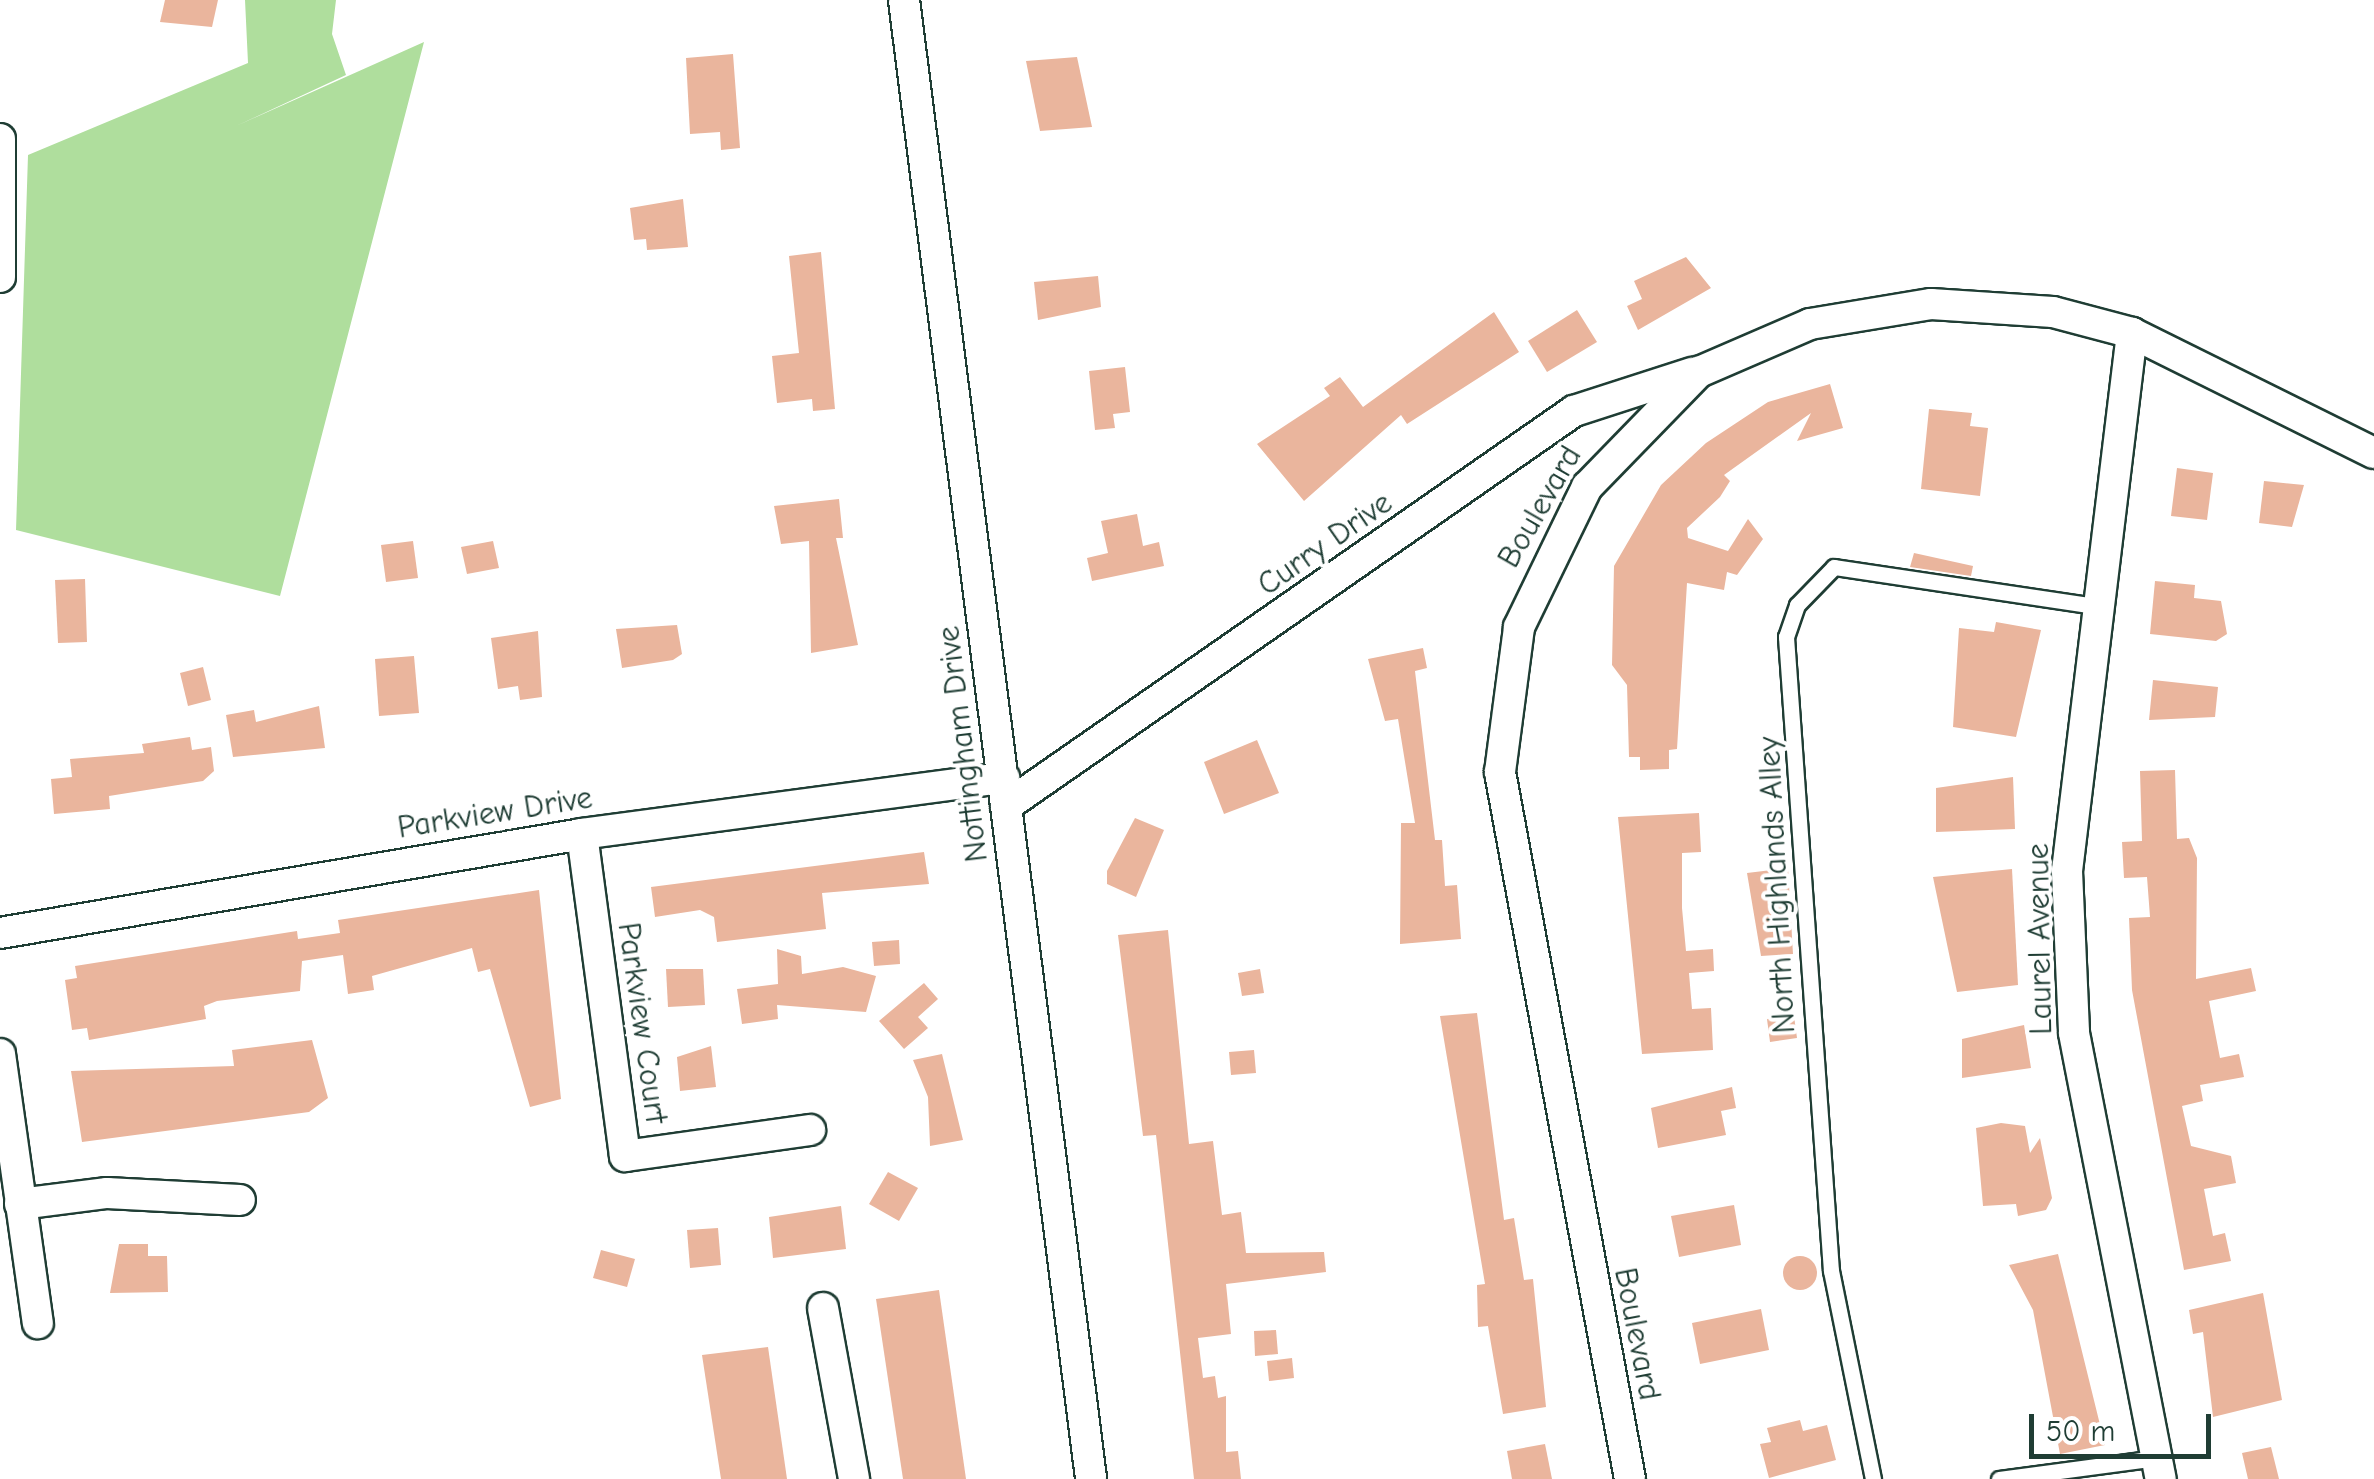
<!DOCTYPE html>
<style>
body{margin:0}
#map{position:relative;width:2374px;height:1479px;overflow:hidden;background:#fff;font-family:"Comic Neue",sans-serif}
div>[style]{position:absolute}
[style*='--x']{left:calc(var(--x)*1px);top:calc(var(--y)*1px);width:calc(var(--w)*1px);rotate:calc(var(--a)*1deg)}
.green>*{inset:0;background:#afde9d}
.building>*{inset:0;background:#eab59d}
.round{border-radius:50%}
.roads{filter:drop-shadow(2px 0 #1f3d34) drop-shadow(-2px 0 #1f3d34) drop-shadow(0 2px #1f3d34) drop-shadow(0 -2px #1f3d34)}
.service>*{height:15px;margin:-7.5px;padding:0 7.5px;transform-origin:7.5px;border-radius:7.5px;background:#fff}
.minor>*{height:30px;margin:-15px;padding:0 15px;transform-origin:15px;border-radius:15px;background:#fff}
span{translate:-50% -50%;white-space:nowrap;text-align:center;line-height:1.15;-webkit-text-stroke:8px #fff;paint-order:stroke}
.street-label{font-size:32px;color:#1f3d34}
.scale{position:absolute;left:2029px;top:1414px;width:182px;height:45px;box-sizing:border-box;border:5px solid #1f3d34;border-top:0;padding-left:12px;font-size:30px;line-height:35px;white-space:nowrap;color:#1f3d34;-webkit-text-stroke:8px #fff;paint-order:stroke}
</style>
<div id="map">
<div class="green">
<div style="clip-path:polygon(245px 0,336px 0,332px 34px,346px 75px,236px 126px,424px 42px,280px 596px,16px 530px,28px 155px,248px 63px)"></div>
</div>
<div class="building">
<div style="clip-path:polygon(165px 0,218px 0,212px 27px,160px 22px)"></div>
<div style="clip-path:polygon(733px 54px,740px 148px,721px 150px,720px 132px,690px 134px,686px 58px)"></div>
<div style="clip-path:polygon(1077px 57px,1092px 127px,1040px 131px,1026px 61px)"></div>
<div style="clip-path:polygon(683px 199px,688px 247px,647px 250px,646px 239px,634px 240px,630px 208px)"></div>
<div style="clip-path:polygon(821px 252px,835px 409px,813px 411px,812px 399px,777px 403px,772px 356px,799px 353px,789px 256px)"></div>
<div style="clip-path:polygon(1686px 257px,1711px 288px,1638px 330px,1627px 306px,1642px 299px,1634px 281px)"></div>
<div style="clip-path:polygon(1098px 276px,1101px 307px,1038px 320px,1034px 282px)"></div>
<div style="clip-path:polygon(1577px 310px,1597px 342px,1547px 372px,1528px 341px)"></div>
<div style="clip-path:polygon(1494px 312px,1519px 352px,1407px 424px,1401px 415px,1304px 501px,1257px 444px,1330px 396px,1324px 388px,1340px 377px,1363px 407px)"></div>
<div style="clip-path:polygon(1125px 367px,1130px 412px,1113px 414px,1115px 428px,1095px 430px,1089px 371px)"></div>
<div style="clip-path:polygon(1830px 384px,1843px 428px,1797px 441px,1811px 413px,1724px 475px,1730px 481px,1720px 497px,1687px 528px,1688px 538px,1728px 551px,1748px 519px,1763px 539px,1737px 575px,1727px 572px,1724px 590px,1687px 583px,1677px 749px,1669px 750px,1669px 769px,1640px 770px,1640px 757px,1629px 757px,1627px 685px,1612px 665px,1614px 566px,1661px 485px,1706px 443px,1768px 402px)"></div>
<div style="clip-path:polygon(1929px 409px,1972px 413px,1970px 426px,1988px 428px,1980px 496px,1921px 489px)"></div>
<div style="clip-path:polygon(2177px 468px,2213px 473px,2207px 520px,2171px 516px)"></div>
<div style="clip-path:polygon(2264px 481px,2304px 485px,2292px 527px,2259px 523px)"></div>
<div style="clip-path:polygon(839px 499px,843px 538px,836px 538px,858px 645px,811px 653px,809px 541px,781px 544px,774px 506px)"></div>
<div style="clip-path:polygon(1137px 514px,1143px 546px,1159px 542px,1164px 566px,1092px 581px,1087px 558px,1108px 553px,1101px 521px)"></div>
<div style="clip-path:polygon(413px 541px,418px 578px,386px 582px,381px 545px)"></div>
<div style="clip-path:polygon(493px 541px,499px 568px,467px 574px,461px 547px)"></div>
<div style="clip-path:polygon(1914px 553px,1973px 566px,1971px 576px,1910px 567px)"></div>
<div style="clip-path:polygon(85px 579px,87px 642px,58px 643px,55px 580px)"></div>
<div style="clip-path:polygon(2155px 581px,2195px 585px,2194px 598px,2221px 601px,2227px 634px,2216px 641px,2150px 634px)"></div>
<div style="clip-path:polygon(1996px 622px,2041px 630px,2016px 737px,1953px 727px,1959px 628px,1994px 632px)"></div>
<div style="clip-path:polygon(677px 625px,682px 654px,673px 660px,622px 668px,616px 629px)"></div>
<div style="clip-path:polygon(538px 631px,542px 697px,520px 700px,518px 686px,498px 689px,491px 638px)"></div>
<div style="clip-path:polygon(1423px 648px,1427px 668px,1415px 671px,1435px 840px,1442px 840px,1445px 886px,1457px 885px,1461px 939px,1400px 944px,1401px 823px,1415px 823px,1398px 719px,1385px 721px,1368px 659px)"></div>
<div style="clip-path:polygon(414px 656px,419px 713px,379px 716px,375px 659px)"></div>
<div style="clip-path:polygon(203px 667px,211px 700px,188px 706px,180px 673px)"></div>
<div style="clip-path:polygon(2153px 680px,2218px 687px,2215px 717px,2149px 720px)"></div>
<div style="clip-path:polygon(319px 706px,325px 748px,233px 757px,226px 715px,254px 710px,256px 722px)"></div>
<div style="clip-path:polygon(190px 737px,192px 750px,211px 747px,214px 771px,203px 781px,109px 796px,110px 809px,54px 814px,51px 779px,72px 777px,70px 759px,144px 753px,142px 744px)"></div>
<div style="clip-path:polygon(1257px 740px,1279px 793px,1224px 814px,1204px 762px)"></div>
<div style="clip-path:polygon(2175px 770px,2177px 839px,2189px 838px,2197px 858px,2196px 979px,2251px 968px,2256px 991px,2209px 1001px,2220px 1058px,2239px 1054px,2244px 1077px,2200px 1085px,2203px 1101px,2182px 1106px,2191px 1146px,2231px 1156px,2236px 1183px,2204px 1189px,2213px 1236px,2225px 1233px,2231px 1261px,2184px 1270px,2132px 990px,2129px 918px,2150px 917px,2147px 877px,2124px 878px,2122px 842px,2142px 841px,2140px 771px)"></div>
<div style="clip-path:polygon(2013px 777px,2015px 829px,1936px 832px,1936px 788px)"></div>
<div style="clip-path:polygon(1699px 813px,1701px 852px,1682px 853px,1682px 908px,1686px 951px,1713px 949px,1714px 971px,1689px 973px,1692px 1009px,1711px 1008px,1713px 1050px,1642px 1054px,1618px 817px)"></div>
<div style="clip-path:polygon(1135px 818px,1164px 830px,1136px 897px,1107px 884px,1107px 871px)"></div>
<div style="clip-path:polygon(924px 852px,929px 884px,822px 893px,826px 929px,717px 942px,714px 917px,700px 910px,655px 917px,651px 887px)"></div>
<div style="clip-path:polygon(1788px 868px,1793px 954px,1761px 956px,1747px 873px)"></div>
<div style="clip-path:polygon(2012px 869px,2018px 985px,1957px 992px,1933px 877px)"></div>
<div style="clip-path:polygon(539px 890px,561px 1099px,530px 1107px,490px 969px,478px 972px,472px 948px,372px 976px,374px 990px,348px 994px,343px 955px,302px 961px,300px 991px,217px 1001px,204px 1006px,206px 1019px,89px 1040px,87px 1028px,72px 1030px,65px 980px,77px 978px,75px 966px,297px 931px,298px 939px,340px 933px,338px 920px)"></div>
<div style="clip-path:polygon(1168px 930px,1189px 1144px,1213px 1141px,1222px 1215px,1241px 1212px,1246px 1253px,1324px 1252px,1326px 1272px,1226px 1284px,1231px 1334px,1198px 1338px,1203px 1378px,1215px 1376px,1218px 1398px,1226px 1396px,1226px 1452px,1238px 1451px,1241px 1479px,1194px 1479px,1156px 1135px,1143px 1136px,1118px 935px)"></div>
<div style="clip-path:polygon(899px 940px,900px 964px,874px 966px,872px 942px)"></div>
<div style="clip-path:polygon(777px 949px,801px 956px,802px 974px,843px 967px,876px 976px,866px 1012px,777px 1005px,778px 1019px,742px 1024px,737px 989px,778px 984px)"></div>
<div style="clip-path:polygon(666px 969px,703px 969px,705px 1005px,668px 1007px)"></div>
<div style="clip-path:polygon(1260px 969px,1264px 993px,1242px 996px,1238px 973px)"></div>
<div style="clip-path:polygon(924px 983px,938px 999px,918px 1017px,928px 1028px,904px 1049px,879px 1021px)"></div>
<div style="clip-path:polygon(1477px 1013px,1504px 1220px,1514px 1218px,1524px 1280px,1533px 1279px,1546px 1407px,1503px 1414px,1488px 1326px,1478px 1327px,1477px 1285px,1485px 1284px,1440px 1016px)"></div>
<div style="clip-path:polygon(1794px 1016px,1797px 1038px,1770px 1042px,1767px 1019px)"></div>
<div style="clip-path:polygon(2024px 1025px,2031px 1068px,1962px 1078px,1962px 1039px)"></div>
<div style="clip-path:polygon(312px 1040px,328px 1098px,309px 1112px,82px 1142px,71px 1071px,234px 1066px,232px 1050px)"></div>
<div style="clip-path:polygon(711px 1046px,716px 1087px,680px 1091px,677px 1057px)"></div>
<div style="clip-path:polygon(1254px 1050px,1256px 1073px,1231px 1075px,1229px 1052px)"></div>
<div style="clip-path:polygon(942px 1054px,963px 1140px,930px 1146px,928px 1097px,913px 1060px)"></div>
<div style="clip-path:polygon(1732px 1087px,1736px 1108px,1721px 1111px,1726px 1135px,1658px 1148px,1651px 1108px)"></div>
<div style="clip-path:polygon(2001px 1123px,2025px 1126px,2030px 1153px,2040px 1138px,2052px 1198px,2046px 1210px,2018px 1216px,2016px 1204px,1983px 1206px,1976px 1128px)"></div>
<div style="clip-path:polygon(888px 1172px,918px 1188px,899px 1221px,869px 1204px)"></div>
<div style="clip-path:polygon(1734px 1205px,1741px 1245px,1679px 1257px,1671px 1216px)"></div>
<div style="clip-path:polygon(841px 1206px,846px 1249px,773px 1258px,769px 1217px)"></div>
<div style="clip-path:polygon(718px 1228px,721px 1265px,690px 1268px,687px 1230px)"></div>
<div style="clip-path:polygon(119px 1244px,148px 1244px,148px 1256px,167px 1256px,168px 1292px,110px 1293px)"></div>
<div style="clip-path:polygon(601px 1250px,635px 1259px,627px 1287px,593px 1278px)"></div>
<div style="clip-path:polygon(2058px 1254px,2105px 1445px,2060px 1454px,2033px 1310px,2009px 1265px)"></div>
<div class="round" style="left:1783px;top:1256px;width:34px;height:34px"></div>
<div style="clip-path:polygon(939px 1290px,966px 1479px,903px 1479px,876px 1299px)"></div>
<div style="clip-path:polygon(2263px 1293px,2282px 1400px,2213px 1417px,2203px 1332px,2193px 1334px,2189px 1310px)"></div>
<div style="clip-path:polygon(1761px 1309px,1769px 1350px,1700px 1364px,1692px 1323px)"></div>
<div style="clip-path:polygon(1276px 1330px,1278px 1354px,1255px 1356px,1254px 1331px)"></div>
<div style="clip-path:polygon(768px 1347px,787px 1479px,721px 1479px,702px 1355px)"></div>
<div style="clip-path:polygon(1292px 1358px,1294px 1378px,1269px 1381px,1267px 1361px)"></div>
<div style="clip-path:polygon(1800px 1420px,1803px 1431px,1827px 1425px,1836px 1460px,1769px 1478px,1760px 1444px,1771px 1442px,1767px 1428px)"></div>
<div style="clip-path:polygon(1545px 1444px,1552px 1479px,1512px 1479px,1507px 1451px)"></div>
<div style="clip-path:polygon(2271px 1447px,2279px 1479px,2248px 1479px,2242px 1453px)"></div>
</div>
<div class="roads">
<div class="service">
<div style="--x:1873;--y:1479;--w:212;--a:-101.4"></div>
<div style="--x:1831;--y:1271;--w:636;--a:-94.06"></div>
<div style="--x:1786;--y:637;--w:34;--a:-71"></div>
<div style="--x:1797;--y:605;--w:53;--a:-45.8"></div>
<div style="--x:1834;--y:567;--w:265;--a:8.5"></div>
<div style="--x:1999;--y:1479;--w:159;--a:-7.6"></div>
</div>
<div class="minor">
<div style="--x:904;--y:0;--w:1491;--a:82.79"></div>
<div style="--x:0;--y:139;--w:138;--a:90"></div>
<div style="--x:2132;--y:333;--w:542;--a:96.89"></div>
<div style="--x:2067;--y:871;--w:162;--a:87.5"></div>
<div style="--x:2074;--y:1033;--w:454;--a:79"></div>
<div style="--x:1006;--y:806;--w:692;--a:-34.82"></div>
<div style="--x:1574;--y:411;--w:124;--a:-17.9"></div>
<div style="--x:582;--y:834;--w:325;--a:82.4"></div>
<div style="--x:625;--y:1156;--w:187;--a:-8"></div>
<div style="--x:0;--y:933;--w:590;--a:-9.65"></div>
<div style="--x:582;--y:834;--w:426;--a:-7.6"></div>
<div style="--x:0;--y:1054;--w:272;--a:82"></div>
<div style="--x:20;--y:1204;--w:88;--a:-7.2"></div>
<div style="--x:107;--y:1193;--w:133;--a:3"></div>
<div style="--x:823;--y:1308;--w:174;--a:79.7"></div>
<div style="--x:1630;--y:1479;--w:719;--a:-100.42"></div>
<div style="--x:1500;--y:772;--w:146;--a:-82.5"></div>
<div style="--x:1519;--y:627;--w:156;--a:-64.1"></div>
<div style="--x:1587;--y:487;--w:161;--a:-45.8"></div>
<div style="--x:1699;--y:372;--w:121;--a:-23.4"></div>
<div style="--x:1810;--y:324;--w:123;--a:-9.4"></div>
<div style="--x:1931;--y:304;--w:122;--a:3.8"></div>
<div style="--x:2053;--y:312;--w:82;--a:14.9"></div>
<div style="--x:2132;--y:333;--w:270;--a:26.4"></div>
</div>
</div>
<div class="street-label">
<span style="left:1540px;top:507px;rotate:-60deg">Boulevard</span>
<span style="left:1325px;top:544px;rotate:-35deg">Curry Drive</span>
<span style="left:963px;top:744px;rotate:-97deg">Nottingham Drive</span>
<span style="left:495px;top:813px;rotate:-9deg">Parkview Drive</span>
<span style="left:1777px;top:885px;rotate:-93deg">North Highlands Alley</span>
<span style="left:2040px;top:939px;rotate:-91deg">Laurel Avenue</span>
<span style="left:642px;top:1023px;rotate:82deg">Parkview Court</span>
<span style="left:1637px;top:1334px;rotate:79deg">Boulevard</span>
</div>
<div class="scale">50 m</div>
</div>
